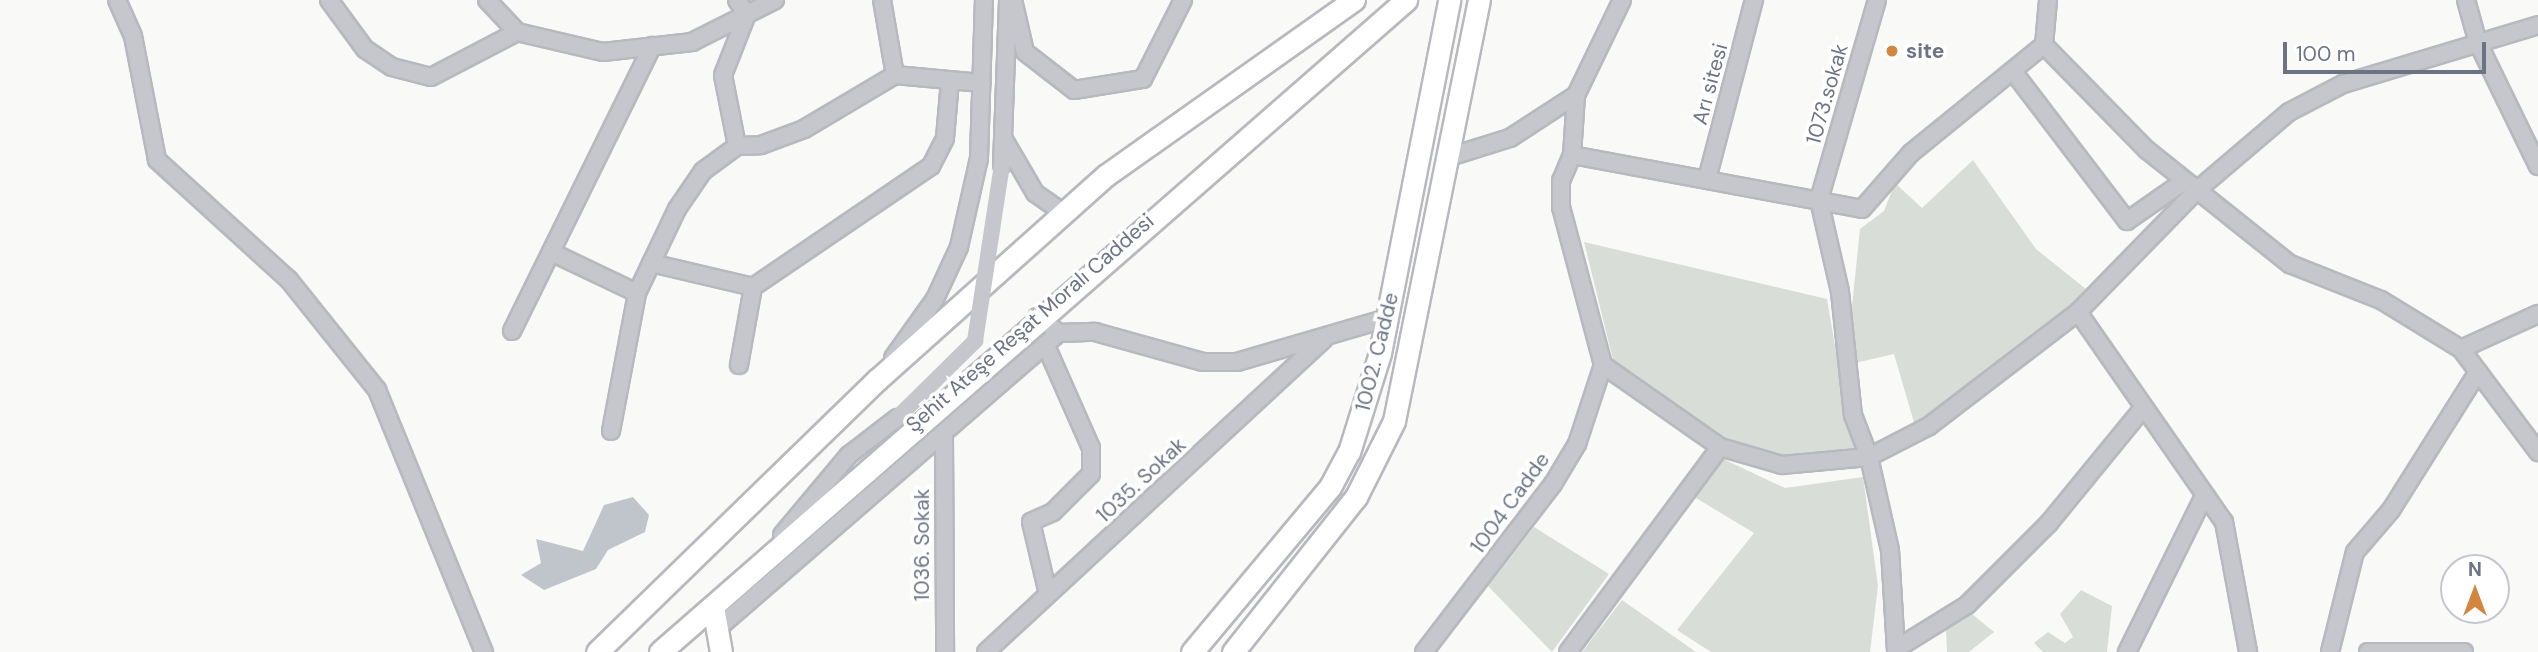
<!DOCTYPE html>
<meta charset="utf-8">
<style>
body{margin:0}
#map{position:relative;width:2538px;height:652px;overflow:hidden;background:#f9f9f7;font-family:"DM Sans",sans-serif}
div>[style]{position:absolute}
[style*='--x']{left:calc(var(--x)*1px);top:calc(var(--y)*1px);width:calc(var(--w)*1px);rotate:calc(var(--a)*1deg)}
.green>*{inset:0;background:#d8ded7}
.water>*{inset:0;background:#c0c5cc}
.roads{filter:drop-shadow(2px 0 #b7b9be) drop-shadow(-2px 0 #b7b9be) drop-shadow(0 2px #b7b9be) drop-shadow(0 -2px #b7b9be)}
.minor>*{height:16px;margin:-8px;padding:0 8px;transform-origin:8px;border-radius:8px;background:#c5c7cc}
.major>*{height:21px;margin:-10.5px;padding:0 10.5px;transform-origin:10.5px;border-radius:10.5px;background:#fff}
.minor-bridge>*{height:16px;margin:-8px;padding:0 8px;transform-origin:8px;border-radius:8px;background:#c5c7cc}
.dots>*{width:19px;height:19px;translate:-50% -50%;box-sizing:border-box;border:4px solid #fff;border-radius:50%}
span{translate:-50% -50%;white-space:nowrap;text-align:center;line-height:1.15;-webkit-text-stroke:7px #fff;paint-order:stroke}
.poi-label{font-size:21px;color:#6b7385;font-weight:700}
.left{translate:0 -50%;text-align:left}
.street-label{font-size:21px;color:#6b7385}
.north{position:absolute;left:2440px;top:554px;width:70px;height:70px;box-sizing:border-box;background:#fff;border:2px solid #c4c7ce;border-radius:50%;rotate:0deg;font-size:19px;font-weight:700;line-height:28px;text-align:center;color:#6b7385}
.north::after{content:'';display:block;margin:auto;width:24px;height:32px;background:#d3863d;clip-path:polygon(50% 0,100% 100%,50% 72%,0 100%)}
.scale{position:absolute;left:2283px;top:42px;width:203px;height:32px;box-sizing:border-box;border:4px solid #6b7385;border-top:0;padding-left:9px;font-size:21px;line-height:24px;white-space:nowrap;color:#6b7385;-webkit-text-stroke:5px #fff;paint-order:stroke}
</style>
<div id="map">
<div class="green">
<div style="clip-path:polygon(1973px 160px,2036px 249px,2092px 294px,1915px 426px,1894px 354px,1855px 363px,1849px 335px,1860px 229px,1884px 211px,1895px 183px,1922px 208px)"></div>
<div style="clip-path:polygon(1584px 242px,1827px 299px,1847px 416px,1860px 451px,1780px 457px,1732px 445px,1614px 364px)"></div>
<div style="clip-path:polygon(1721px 458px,1785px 488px,1863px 477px,1878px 586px,1870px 652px,1711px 652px,1677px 630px,1754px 533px,1696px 498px)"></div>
<div style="clip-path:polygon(1534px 527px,1609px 574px,1552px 652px,1488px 586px)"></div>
<div style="clip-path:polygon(2081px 590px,2112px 606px,2107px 652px,2043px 652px,2034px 643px,2048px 632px,2065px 643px,2073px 637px,2060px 614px)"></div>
<div style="clip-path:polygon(1622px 600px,1696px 652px,1582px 652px)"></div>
<div style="clip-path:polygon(1972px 614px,1994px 632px,1969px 652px,1947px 652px,1946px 630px)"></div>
</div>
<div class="water">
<div style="clip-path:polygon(633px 497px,649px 515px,645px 532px,608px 550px,596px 569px,544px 590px,521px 575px,541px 563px,536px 539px,583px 551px,604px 505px)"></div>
</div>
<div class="roads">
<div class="minor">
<div style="--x:117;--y:0;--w:39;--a:66"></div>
<div style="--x:133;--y:36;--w:126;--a:79"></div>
<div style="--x:157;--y:160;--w:178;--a:42.3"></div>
<div style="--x:289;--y:280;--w:141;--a:51.3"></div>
<div style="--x:377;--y:390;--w:283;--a:67.8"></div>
<div style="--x:329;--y:0;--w:61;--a:53.7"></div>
<div style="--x:365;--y:49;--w:32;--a:34"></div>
<div style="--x:392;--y:67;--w:40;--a:14.4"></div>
<div style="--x:431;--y:77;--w:97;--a:-27.6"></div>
<div style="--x:487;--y:0;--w:44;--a:46.8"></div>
<div style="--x:517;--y:32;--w:88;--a:13.1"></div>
<div style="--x:603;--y:52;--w:90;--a:-6.4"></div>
<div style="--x:692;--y:42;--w:93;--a:-26.8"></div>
<div style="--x:882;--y:0;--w:76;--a:80.2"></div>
<div style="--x:1013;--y:0;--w:53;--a:77"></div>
<div style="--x:1025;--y:52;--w:62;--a:37.8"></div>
<div style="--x:1074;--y:90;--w:70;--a:-9.1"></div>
<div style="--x:1143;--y:79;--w:89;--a:-63.1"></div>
<div style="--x:1622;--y:0;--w:106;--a:115.8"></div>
<div style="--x:1576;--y:95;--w:60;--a:93.8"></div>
<div style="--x:1572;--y:155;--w:28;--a:113"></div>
<div style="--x:1561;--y:181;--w:26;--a:90"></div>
<div style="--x:1561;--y:207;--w:163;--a:75.1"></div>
<div style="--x:1603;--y:365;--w:143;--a:35"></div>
<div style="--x:1720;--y:447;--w:65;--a:16.2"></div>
<div style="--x:1782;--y:465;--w:87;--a:-5.3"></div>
<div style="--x:1869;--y:457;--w:68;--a:-27.3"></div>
<div style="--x:1929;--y:426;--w:188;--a:-37.4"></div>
<div style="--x:2078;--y:312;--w:168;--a:-45.7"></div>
<div style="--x:2195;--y:192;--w:123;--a:-40.4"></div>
<div style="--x:2289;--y:112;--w:61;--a:-27.4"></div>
<div style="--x:2343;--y:84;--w:204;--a:-16.8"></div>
<div style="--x:1877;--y:0;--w:208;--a:106.2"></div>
<div style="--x:1819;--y:200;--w:94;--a:77.1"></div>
<div style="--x:1840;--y:292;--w:124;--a:84"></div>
<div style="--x:1853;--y:415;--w:45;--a:69.1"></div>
<div style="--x:1869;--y:457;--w:95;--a:77.3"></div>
<div style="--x:1890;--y:550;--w:102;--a:86.6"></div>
<div style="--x:2466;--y:0;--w:45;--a:74.4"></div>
<div style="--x:2478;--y:43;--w:137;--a:64"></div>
<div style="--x:2044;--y:45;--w:147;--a:45.6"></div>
<div style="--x:2147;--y:150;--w:183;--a:38.6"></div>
<div style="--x:2290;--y:264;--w:98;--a:21.6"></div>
<div style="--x:2381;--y:300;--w:94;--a:31.5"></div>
<div style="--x:2461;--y:349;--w:129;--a:53.2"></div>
<div style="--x:2015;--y:74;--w:185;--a:52.7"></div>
<div style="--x:2127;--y:221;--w:68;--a:-34.9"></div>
<div style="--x:1003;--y:138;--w:64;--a:59.8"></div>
<div style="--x:1035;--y:193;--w:35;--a:35"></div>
<div style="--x:737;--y:146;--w:24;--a:-2"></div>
<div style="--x:761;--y:145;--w:46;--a:-20.4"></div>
<div style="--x:804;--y:129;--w:106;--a:-30.7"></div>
<div style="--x:895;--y:75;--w:87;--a:5.3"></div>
<div style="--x:1572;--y:155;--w:295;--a:10.5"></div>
<div style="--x:1862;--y:209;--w:74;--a:-48.8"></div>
<div style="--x:1911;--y:153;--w:171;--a:-39.1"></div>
<div style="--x:2044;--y:45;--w:45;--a:-84.9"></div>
<div style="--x:1449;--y:157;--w:64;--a:-17.3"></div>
<div style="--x:1510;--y:138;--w:79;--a:-33.1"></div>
<div style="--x:1002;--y:165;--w:165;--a:-87.9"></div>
<div style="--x:1707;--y:179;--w:185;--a:-75.3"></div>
<div style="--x:551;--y:252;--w:95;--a:25.5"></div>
<div style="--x:651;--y:263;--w:105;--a:13.2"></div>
<div style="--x:753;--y:287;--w:215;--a:-34.2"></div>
<div style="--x:931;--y:166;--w:31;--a:-63"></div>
<div style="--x:945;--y:138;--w:57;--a:-85"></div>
<div style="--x:2078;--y:312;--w:256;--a:55.2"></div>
<div style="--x:2224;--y:522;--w:132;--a:79.5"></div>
<div style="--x:1037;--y:317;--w:27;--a:36"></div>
<div style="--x:1059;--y:333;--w:36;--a:-2"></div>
<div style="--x:1095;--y:332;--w:112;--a:15.5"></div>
<div style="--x:1203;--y:362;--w:34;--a:0"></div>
<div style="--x:1237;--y:362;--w:156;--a:-16.3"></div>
<div style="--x:512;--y:331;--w:318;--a:-63.8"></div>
<div style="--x:1046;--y:346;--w:111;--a:66.2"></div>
<div style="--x:1091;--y:448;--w:26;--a:90"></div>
<div style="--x:1091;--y:474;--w:54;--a:135"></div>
<div style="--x:1053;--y:512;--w:24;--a:156"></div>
<div style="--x:1031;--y:522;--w:74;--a:76.7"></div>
<div style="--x:2461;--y:349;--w:85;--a:-24.4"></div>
<div style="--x:893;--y:358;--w:72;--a:-54.6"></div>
<div style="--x:935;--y:299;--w:57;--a:-65.2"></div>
<div style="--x:959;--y:247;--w:91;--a:-77.3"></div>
<div style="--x:979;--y:158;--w:158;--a:-88.2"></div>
<div style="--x:739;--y:365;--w:79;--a:-79.8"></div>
<div style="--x:611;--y:431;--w:140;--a:-79.3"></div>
<div style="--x:637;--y:293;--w:93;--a:-64.5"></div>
<div style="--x:677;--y:209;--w:46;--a:-55.6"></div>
<div style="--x:703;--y:171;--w:42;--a:-36.3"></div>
<div style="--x:737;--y:146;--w:72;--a:-101.2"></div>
<div style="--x:723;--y:75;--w:66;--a:-68.5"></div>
<div style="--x:747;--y:14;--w:17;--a:-126"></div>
<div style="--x:944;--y:437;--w:215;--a:89.7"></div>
<div style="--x:782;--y:535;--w:104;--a:-50.1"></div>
<div style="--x:849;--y:455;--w:61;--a:-37.6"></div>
<div style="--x:717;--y:629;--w:452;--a:-40.9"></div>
<div style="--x:1896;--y:649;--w:84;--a:-31.8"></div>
<div style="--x:1967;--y:605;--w:116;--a:-45"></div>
<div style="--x:2049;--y:523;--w:149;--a:-50.7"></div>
<div style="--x:986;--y:652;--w:461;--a:-42.8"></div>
<div style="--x:1424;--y:652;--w:212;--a:-52.5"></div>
<div style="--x:1553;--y:484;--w:47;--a:-59"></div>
<div style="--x:1577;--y:444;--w:83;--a:-71.8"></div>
<div style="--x:1568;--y:652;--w:255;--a:-53.4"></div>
<div style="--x:2127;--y:652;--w:172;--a:-63.7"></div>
<div style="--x:2330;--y:652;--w:103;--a:-76"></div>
<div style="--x:2355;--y:552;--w:55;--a:-49.4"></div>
<div style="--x:2391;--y:510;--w:163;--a:-57.8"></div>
<div style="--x:2368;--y:652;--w:96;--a:0"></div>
</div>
<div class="major">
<div style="--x:713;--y:607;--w:46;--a:79.9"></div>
<div style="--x:597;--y:652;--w:392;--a:-44.2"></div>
<div style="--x:878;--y:379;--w:305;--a:-41.8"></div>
<div style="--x:1105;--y:176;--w:305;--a:-35.3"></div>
<div style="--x:660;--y:652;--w:991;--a:-41.15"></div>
<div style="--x:1192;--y:652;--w:215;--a:-50.1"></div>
<div style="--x:1330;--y:487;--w:40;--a:-62"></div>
<div style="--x:1349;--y:452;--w:104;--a:-72.6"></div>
<div style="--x:1380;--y:353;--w:360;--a:-78.9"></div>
<div style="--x:1233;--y:652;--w:198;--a:-51.6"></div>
<div style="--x:1356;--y:497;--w:85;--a:-63.4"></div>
<div style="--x:1394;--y:421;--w:429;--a:-78.6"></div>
</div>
</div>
<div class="minor-bridge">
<div style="--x:897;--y:418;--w:110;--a:-44.6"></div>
<div style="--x:975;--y:341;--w:178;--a:-81.3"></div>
</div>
<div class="dots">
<div style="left:1892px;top:51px;background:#d3863d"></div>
</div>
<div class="poi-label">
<span class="left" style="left:1906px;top:51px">site</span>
</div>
<div class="street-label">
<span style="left:1710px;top:84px;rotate:-75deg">Arı sitesi</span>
<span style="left:1827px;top:94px;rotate:-74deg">1073.sokak</span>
<span style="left:1030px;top:323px;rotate:-41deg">Şehit Ateşe Reşat Moralı Caddesi</span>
<span style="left:1377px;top:352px;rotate:-76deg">1002. Cadde</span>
<span style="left:1141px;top:480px;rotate:-43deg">1035. Sokak</span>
<span style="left:1510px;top:503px;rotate:-54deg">1004 Cadde</span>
<span style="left:922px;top:545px;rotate:-90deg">1036. Sokak</span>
</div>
<div class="north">N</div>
<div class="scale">100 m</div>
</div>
